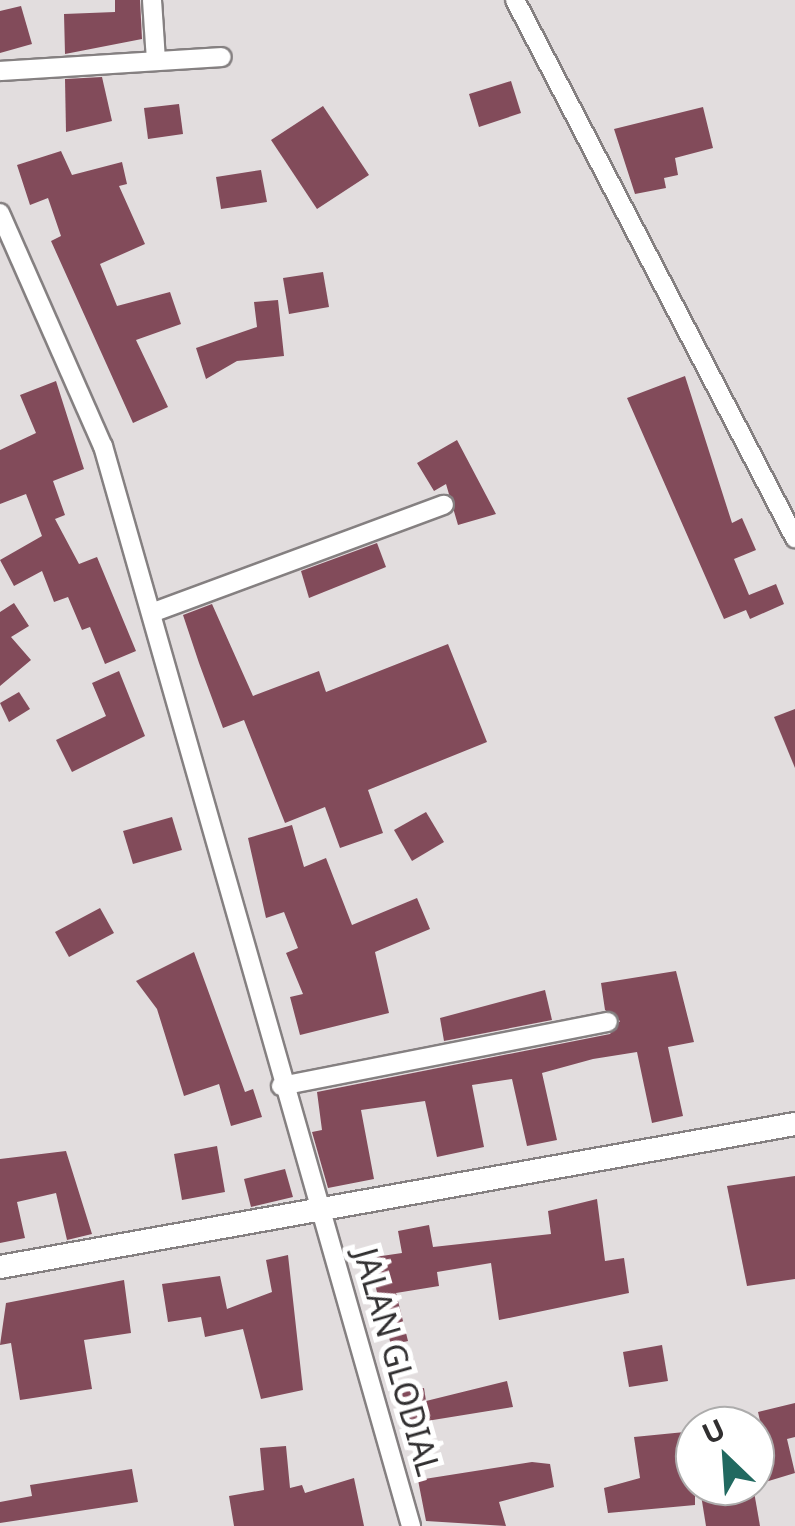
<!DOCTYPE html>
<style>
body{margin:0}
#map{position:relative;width:795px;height:1526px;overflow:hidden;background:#e2ddde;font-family:"Noto Sans",sans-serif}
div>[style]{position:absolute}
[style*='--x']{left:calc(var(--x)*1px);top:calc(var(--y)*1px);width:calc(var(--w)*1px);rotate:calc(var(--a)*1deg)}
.building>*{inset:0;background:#824b5a}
.roads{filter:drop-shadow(2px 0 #858081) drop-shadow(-2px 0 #858081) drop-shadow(0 2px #858081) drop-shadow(0 -2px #858081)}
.minor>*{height:18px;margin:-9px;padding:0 9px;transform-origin:9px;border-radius:9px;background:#fff}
.tertiary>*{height:22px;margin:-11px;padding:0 11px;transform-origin:11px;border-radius:11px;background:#fff}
span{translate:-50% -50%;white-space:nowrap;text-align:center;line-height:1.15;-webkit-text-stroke:10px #fff;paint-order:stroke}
.street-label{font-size:32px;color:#312f30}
.north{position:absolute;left:675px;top:1406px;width:100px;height:100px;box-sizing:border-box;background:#fff;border:2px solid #adacac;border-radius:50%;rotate:335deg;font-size:28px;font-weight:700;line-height:40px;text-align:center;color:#312f30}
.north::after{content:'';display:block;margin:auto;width:35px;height:45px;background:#216960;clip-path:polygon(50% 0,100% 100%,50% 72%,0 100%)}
</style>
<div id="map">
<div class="building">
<div style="clip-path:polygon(115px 0,140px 0,142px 39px,65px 54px,64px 14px,115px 12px)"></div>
<div style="clip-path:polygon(21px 6px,32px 44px,0 53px,0 11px)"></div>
<div style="clip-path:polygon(102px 77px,112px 121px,66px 132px,65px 79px)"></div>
<div style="clip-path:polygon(511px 81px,521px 113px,479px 127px,469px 94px)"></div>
<div style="clip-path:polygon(179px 104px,183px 134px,148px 139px,144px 108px)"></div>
<div style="clip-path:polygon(323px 106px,369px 175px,317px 209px,271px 140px)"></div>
<div style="clip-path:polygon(703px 107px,713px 148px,675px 158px,678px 175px,664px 178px,666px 188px,635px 194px,614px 129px)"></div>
<div style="clip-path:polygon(61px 151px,72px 175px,122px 162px,127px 184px,119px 186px,145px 244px,100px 264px,117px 306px,170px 292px,181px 324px,136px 340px,168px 407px,133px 423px,51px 241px,61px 236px,48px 198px,30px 205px,17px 165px)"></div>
<div style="clip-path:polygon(261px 170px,267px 202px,221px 209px,216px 177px)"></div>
<div style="clip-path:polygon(323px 272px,329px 307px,289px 314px,283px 278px)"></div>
<div style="clip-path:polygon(278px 300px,284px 356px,237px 361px,206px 379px,196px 348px,257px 327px,254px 302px)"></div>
<div style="clip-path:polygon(685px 376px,732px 523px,742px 518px,756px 550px,734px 559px,749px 595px,776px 584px,784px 604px,750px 619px,746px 610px,724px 619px,627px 398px)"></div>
<div style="clip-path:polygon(56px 381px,84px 469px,53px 481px,65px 515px,55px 519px,79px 564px,97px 557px,136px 651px,105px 664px,90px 627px,82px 630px,68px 597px,54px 602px,42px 571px,14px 586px,0 560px,42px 536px,26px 494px,0 504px,0 450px,36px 433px,20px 395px)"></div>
<div style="clip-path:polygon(457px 440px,496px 514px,458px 525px,446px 484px,434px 491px,417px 463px)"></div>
<div style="clip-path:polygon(377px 543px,386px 567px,309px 598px,301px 571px)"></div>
<div style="clip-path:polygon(14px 603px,29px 626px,11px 637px,31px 660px,0 686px,0 612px)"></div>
<div style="clip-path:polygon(212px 604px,253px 696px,319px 671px,326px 692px,448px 644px,487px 742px,368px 790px,383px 833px,340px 848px,325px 807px,285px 823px,244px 720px,223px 728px,199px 663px,183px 615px)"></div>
<div style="clip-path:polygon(119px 671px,145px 736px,72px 772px,56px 740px,106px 716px,92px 683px)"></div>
<div style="clip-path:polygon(19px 692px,30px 709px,9px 722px,0 703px)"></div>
<div style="clip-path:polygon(795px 709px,795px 768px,774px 717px)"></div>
<div style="clip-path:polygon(426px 812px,444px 842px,412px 861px,394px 830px)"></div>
<div style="clip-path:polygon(172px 817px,182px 850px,133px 864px,123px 831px)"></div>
<div style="clip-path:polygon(292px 825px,304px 867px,326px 858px,352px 925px,417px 898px,430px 929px,375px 952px,389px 1013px,300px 1035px,290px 997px,303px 994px,286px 953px,298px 948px,284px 912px,266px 918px,248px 838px)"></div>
<div style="clip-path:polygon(100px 908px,114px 933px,69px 957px,55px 932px)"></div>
<div style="clip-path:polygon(194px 952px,245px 1092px,253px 1089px,262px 1117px,231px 1126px,219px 1084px,184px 1096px,157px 1009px,136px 981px)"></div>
<div style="clip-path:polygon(676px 971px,694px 1042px,668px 1047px,683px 1116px,652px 1123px,637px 1052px,593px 1059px,542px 1073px,557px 1140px,527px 1146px,512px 1079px,472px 1085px,484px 1147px,437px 1157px,425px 1101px,361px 1110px,374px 1179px,328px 1188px,312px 1132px,322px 1130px,317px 1092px,610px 1034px,620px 1021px,605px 1010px,601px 983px)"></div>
<div style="clip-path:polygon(545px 990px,552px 1020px,444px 1041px,440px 1018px)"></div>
<div style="clip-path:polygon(217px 1146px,225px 1192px,182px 1200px,174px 1154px)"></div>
<div style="clip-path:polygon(66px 1151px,92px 1234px,67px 1240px,56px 1193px,17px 1202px,25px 1238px,0 1243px,0 1159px)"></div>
<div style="clip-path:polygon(285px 1169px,293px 1197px,251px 1207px,244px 1179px)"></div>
<div style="clip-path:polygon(795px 1176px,795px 1279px,747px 1286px,727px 1186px)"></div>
<div style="clip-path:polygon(597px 1199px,605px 1261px,624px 1258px,629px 1293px,499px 1320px,491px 1263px,437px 1272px,439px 1286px,396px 1293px,408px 1341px,391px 1345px,368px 1258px,402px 1253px,398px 1231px,429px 1225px,433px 1247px,551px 1234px,548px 1211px)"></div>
<div style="clip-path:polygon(288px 1255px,303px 1390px,261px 1399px,243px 1329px,205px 1337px,201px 1317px,168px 1322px,162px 1284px,220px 1276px,227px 1309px,272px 1292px,266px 1260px)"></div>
<div style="clip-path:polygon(124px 1280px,131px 1333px,84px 1340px,92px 1389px,20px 1400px,11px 1343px,0 1345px,6px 1303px)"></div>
<div style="clip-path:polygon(662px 1345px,668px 1381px,629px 1387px,623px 1352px)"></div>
<div style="clip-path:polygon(507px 1381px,513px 1407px,402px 1425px,396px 1393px,424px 1388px,426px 1401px)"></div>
<div style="clip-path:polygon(795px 1403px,795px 1437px,787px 1439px,795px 1473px,755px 1485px,755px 1455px,767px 1451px,758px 1412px)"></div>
<div style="clip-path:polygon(695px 1431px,695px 1505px,608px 1513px,604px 1488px,640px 1478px,634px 1437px)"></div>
<div style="clip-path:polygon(286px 1446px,290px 1488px,302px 1485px,305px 1493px,354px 1478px,364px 1526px,234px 1526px,229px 1496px,264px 1490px,260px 1448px)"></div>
<div style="clip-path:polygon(532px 1462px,550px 1464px,554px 1487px,499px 1502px,506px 1526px,426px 1521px,418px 1480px)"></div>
<div style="clip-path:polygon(132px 1469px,138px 1502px,0 1523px,0 1502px,32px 1496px,30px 1485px)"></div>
<div style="clip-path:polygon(753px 1486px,760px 1526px,706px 1526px,701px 1495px)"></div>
</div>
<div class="roads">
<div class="minor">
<div style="--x:152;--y:0;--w:60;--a:86.2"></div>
<div style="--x:515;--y:0;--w:607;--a:62.51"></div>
<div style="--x:0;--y:71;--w:222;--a:-3.6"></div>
<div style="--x:0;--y:213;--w:255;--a:66.2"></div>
<div style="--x:103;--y:446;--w:1123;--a:74.08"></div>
<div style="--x:154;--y:612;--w:309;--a:-20.3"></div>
<div style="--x:281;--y:1086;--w:333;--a:-11.1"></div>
</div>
<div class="tertiary">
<div style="--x:0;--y:1267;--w:808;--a:-10.2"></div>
</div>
</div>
<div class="street-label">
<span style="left:397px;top:1362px;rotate:74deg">JALAN GLODIAL</span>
</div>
<div class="north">U</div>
</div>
